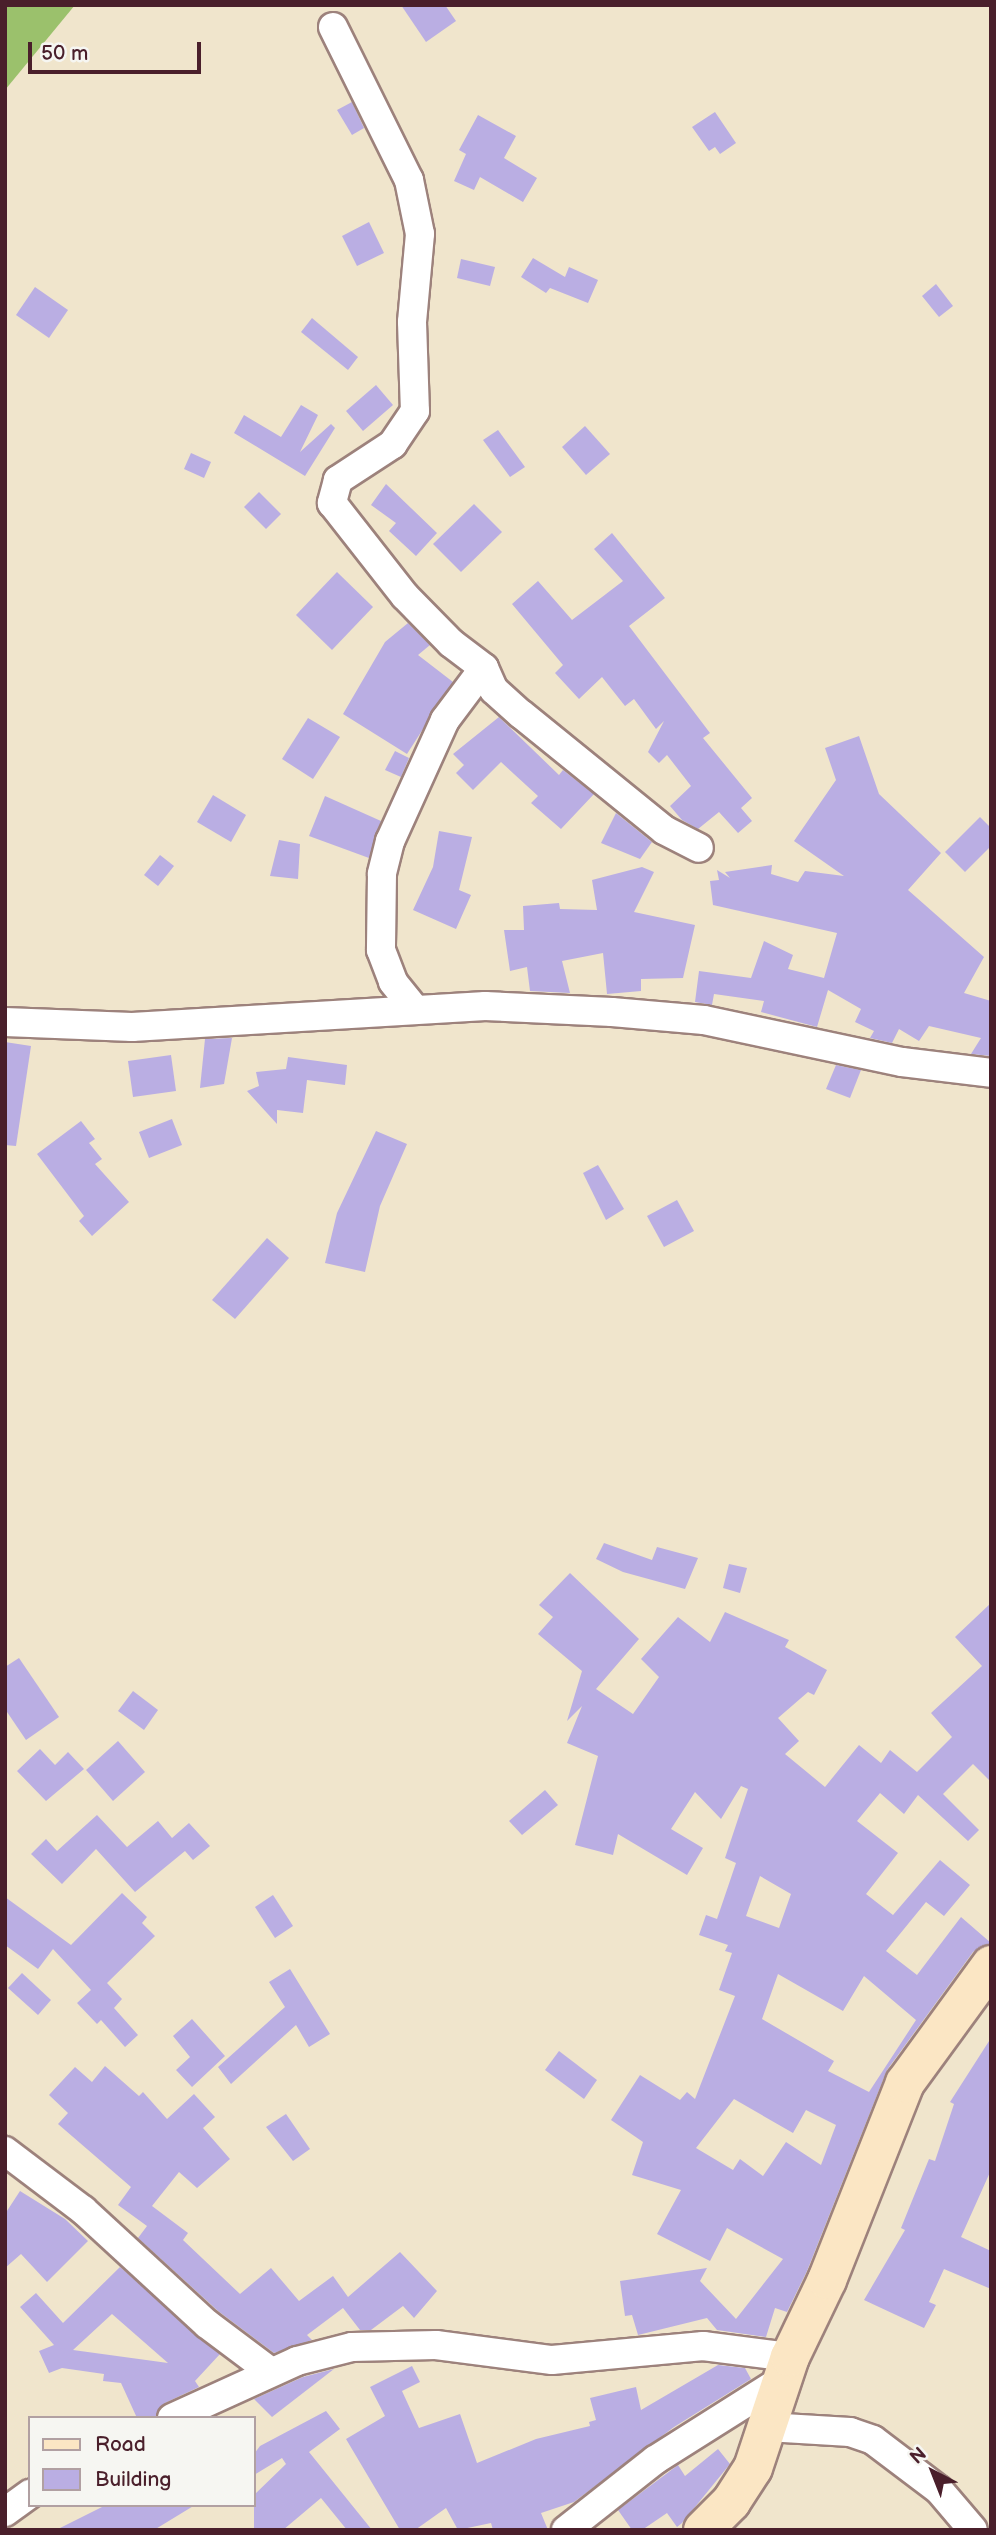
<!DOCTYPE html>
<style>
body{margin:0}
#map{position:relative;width:996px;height:2535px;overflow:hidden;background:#f0e5cc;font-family:"Balsamiq Sans",sans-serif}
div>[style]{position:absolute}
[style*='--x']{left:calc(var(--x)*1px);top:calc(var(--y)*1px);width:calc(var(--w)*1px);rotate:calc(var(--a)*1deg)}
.green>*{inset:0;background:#9bc16c}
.building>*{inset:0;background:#baaee3}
.roads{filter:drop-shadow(2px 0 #9d827c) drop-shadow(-2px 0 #9d827c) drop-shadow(0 2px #9d827c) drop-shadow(0 -2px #9d827c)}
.minor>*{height:28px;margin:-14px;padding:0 14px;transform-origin:14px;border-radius:14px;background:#fff}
.secondary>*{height:38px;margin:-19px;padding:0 19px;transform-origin:19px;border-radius:19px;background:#fbe6c4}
span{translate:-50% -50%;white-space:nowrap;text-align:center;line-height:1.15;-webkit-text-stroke:5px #f6f6f2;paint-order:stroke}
.frame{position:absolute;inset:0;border:7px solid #4a1f2b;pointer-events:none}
.legend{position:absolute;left:28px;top:2416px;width:228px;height:91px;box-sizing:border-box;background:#f6f6f2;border:2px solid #b1a0a2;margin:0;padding:9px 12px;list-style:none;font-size:21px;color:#4a1f2b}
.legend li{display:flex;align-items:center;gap:14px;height:35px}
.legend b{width:35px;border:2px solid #b1a0a2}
.north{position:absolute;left:898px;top:2437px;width:70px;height:70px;-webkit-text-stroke:5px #f6f6f2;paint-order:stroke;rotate:318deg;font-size:19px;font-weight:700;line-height:28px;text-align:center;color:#4a1f2b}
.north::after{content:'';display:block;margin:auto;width:24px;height:32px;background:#4a1f2b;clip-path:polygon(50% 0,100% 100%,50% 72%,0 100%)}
.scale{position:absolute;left:28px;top:42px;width:173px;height:32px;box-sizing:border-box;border:4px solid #4a1f2b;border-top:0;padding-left:9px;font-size:21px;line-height:24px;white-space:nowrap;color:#4a1f2b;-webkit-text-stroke:5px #f6f6f2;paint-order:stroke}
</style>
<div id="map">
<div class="green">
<div style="clip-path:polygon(5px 5px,75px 5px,5px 90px)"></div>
</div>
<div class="building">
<div style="clip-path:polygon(401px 5px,445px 5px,456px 21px,426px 42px)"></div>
<div style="clip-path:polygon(352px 102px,364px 128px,352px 135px,337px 110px)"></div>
<div style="clip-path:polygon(715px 112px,736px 143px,720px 154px,715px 147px,709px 151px,692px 127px)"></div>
<div style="clip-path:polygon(478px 115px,516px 136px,504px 158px,537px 178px,523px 202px,480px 177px,474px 190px,454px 181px,466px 154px,459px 150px)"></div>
<div style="clip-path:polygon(369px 222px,384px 253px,357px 266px,342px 236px)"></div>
<div style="clip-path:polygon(533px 258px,565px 277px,569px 267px,598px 280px,588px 303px,550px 288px,546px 293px,521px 277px)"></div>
<div style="clip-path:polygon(461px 259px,495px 267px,490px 286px,457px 278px)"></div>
<div style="clip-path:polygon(936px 284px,953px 306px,939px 317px,922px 296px)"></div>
<div style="clip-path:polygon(35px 287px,68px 310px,49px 338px,16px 315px)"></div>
<div style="clip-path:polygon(312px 318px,358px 357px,348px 370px,301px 332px)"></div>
<div style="clip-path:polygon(376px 385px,393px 405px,363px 431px,346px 411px)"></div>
<div style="clip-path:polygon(301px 405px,318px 415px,300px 452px,331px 424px,335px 428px,305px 476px,234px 433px,244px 415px,281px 437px)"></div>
<div style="clip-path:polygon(585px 426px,610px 454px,586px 475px,562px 447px)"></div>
<div style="clip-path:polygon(498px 430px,525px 467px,510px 477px,483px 440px)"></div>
<div style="clip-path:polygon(191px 453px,211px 462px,204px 478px,184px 469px)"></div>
<div style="clip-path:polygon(386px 484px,437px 533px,416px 556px,389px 531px,396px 523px,371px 505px)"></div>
<div style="clip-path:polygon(259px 492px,281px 514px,266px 529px,244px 507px)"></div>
<div style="clip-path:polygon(474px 504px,502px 532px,461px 572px,433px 544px)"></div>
<div style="clip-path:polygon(612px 533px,665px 598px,629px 626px,710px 733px,703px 738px,752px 798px,741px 808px,752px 821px,738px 833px,719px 812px,698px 829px,682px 820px,670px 806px,691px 786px,667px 755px,659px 763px,648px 752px,664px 721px,656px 729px,634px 699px,625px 706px,602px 677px,579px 699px,555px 673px,563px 665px,512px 604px,538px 581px,572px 620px,623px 581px,594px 549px)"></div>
<div style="clip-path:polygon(337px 572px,373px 607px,332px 650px,296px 615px)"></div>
<div style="clip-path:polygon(408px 623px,430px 645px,418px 655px,453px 682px,407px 754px,343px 714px,385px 642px)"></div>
<div style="clip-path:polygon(499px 717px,559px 775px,563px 770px,594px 794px,561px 829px,531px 803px,538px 796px,501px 762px,473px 790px,456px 773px,464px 765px,453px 754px)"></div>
<div style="clip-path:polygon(308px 718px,340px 737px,313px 779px,282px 759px)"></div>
<div style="clip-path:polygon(859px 736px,879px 794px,941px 853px,908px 890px,984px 957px,964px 993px,991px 1001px,991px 1056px,971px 1054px,981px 1038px,929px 1026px,919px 1041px,899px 1029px,892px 1043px,870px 1038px,874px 1031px,855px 1022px,861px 1009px,828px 990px,817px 1027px,761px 1012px,764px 1001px,714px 994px,712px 1005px,695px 1002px,699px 971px,751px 978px,764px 941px,793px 955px,788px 969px,824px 978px,837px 933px,713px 905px,710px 881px,719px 880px,717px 870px,730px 878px,725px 872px,772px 865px,771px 874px,798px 882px,805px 871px,844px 876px,794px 841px,836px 780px,825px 748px)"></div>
<div style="clip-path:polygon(395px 751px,409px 758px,401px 777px,385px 770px)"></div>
<div style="clip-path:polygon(213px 795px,246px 815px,231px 842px,197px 822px)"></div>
<div style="clip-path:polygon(325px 796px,381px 821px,369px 858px,309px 836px)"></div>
<div style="clip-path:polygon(616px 813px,652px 842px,640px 859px,601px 843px)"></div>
<div style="clip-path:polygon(980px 817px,991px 828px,991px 846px,965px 872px,945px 852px)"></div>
<div style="clip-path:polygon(439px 831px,472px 837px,459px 890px,471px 895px,456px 929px,413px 910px,433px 867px)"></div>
<div style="clip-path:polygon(279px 840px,300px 844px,298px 879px,270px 876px)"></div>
<div style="clip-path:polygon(160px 855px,174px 866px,158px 886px,144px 875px)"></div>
<div style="clip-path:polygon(642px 867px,654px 872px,634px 912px,695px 925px,683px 978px,641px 979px,641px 991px,607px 994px,603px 953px,562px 961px,570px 993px,530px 991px,527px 967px,510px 971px,504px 930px,524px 930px,523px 906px,559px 903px,560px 909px,597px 910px,592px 880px)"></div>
<div style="clip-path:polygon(232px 1038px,224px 1084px,200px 1088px,205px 1039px)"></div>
<div style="clip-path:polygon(5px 1042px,31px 1046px,16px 1146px,5px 1145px)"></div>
<div style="clip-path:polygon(171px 1055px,176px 1091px,133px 1097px,128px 1061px)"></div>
<div style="clip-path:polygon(288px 1057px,347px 1065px,345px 1085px,307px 1080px,303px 1113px,277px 1110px,277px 1124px,247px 1091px,259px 1086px,256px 1072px,286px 1069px)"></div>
<div style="clip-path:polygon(836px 1065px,861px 1070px,850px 1098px,826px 1089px)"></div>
<div style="clip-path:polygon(172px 1119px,182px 1145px,149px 1158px,139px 1132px)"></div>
<div style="clip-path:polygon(81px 1121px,95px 1139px,89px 1143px,102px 1159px,95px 1164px,129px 1202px,92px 1236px,79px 1221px,84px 1216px,37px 1154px)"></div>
<div style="clip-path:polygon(376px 1131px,407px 1144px,380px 1206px,365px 1272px,325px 1263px,337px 1213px)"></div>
<div style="clip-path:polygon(598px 1165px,624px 1209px,606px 1220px,583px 1173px)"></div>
<div style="clip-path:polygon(677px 1200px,694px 1231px,664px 1247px,647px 1216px)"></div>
<div style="clip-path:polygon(267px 1238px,289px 1258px,235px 1319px,212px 1300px)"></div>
<div style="clip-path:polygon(604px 1543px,652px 1560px,657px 1547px,698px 1558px,685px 1589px,623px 1572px,596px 1559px)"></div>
<div style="clip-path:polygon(729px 1564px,747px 1568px,740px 1593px,723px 1588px)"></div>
<div style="clip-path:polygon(evenodd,570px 1573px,639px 1639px,596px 1689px,633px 1714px,659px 1677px,641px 1659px,678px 1617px,710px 1642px,725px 1612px,789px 1640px,785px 1647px,827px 1670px,814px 1695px,808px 1692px,778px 1718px,799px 1741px,785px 1754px,825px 1787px,859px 1745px,881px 1763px,890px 1750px,917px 1772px,952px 1737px,931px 1713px,982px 1666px,955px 1637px,991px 1603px,991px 1782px,973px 1764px,943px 1794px,979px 1830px,968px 1841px,918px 1795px,904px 1814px,880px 1793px,857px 1821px,898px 1853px,866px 1894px,893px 1915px,940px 1860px,970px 1885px,944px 1916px,926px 1902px,886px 1951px,917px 1975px,961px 1917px,991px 1943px,973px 1952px,887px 2070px,807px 2271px,787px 2312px,775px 2308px,766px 2337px,717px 2330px,707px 2318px,638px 2335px,632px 2315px,625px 2316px,620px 2281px,707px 2268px,700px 2281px,736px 2319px,783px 2259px,727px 2228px,710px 2261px,657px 2234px,681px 2190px,632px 2175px,643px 2142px,611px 2120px,640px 2075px,680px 2100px,687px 2092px,695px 2099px,735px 1996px,719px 1990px,732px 1953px,725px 1951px,728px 1945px,699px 1935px,706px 1915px,717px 1919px,736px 1863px,725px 1858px,748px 1789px,741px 1786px,721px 1819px,695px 1792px,671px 1829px,703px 1848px,687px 1875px,618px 1834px,613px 1855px,575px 1845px,598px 1756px,567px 1743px,582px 1706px,567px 1721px,582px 1671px,538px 1634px,553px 1617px,539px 1605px,570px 1573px,760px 1876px,791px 1894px,779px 1928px,746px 1916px,760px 1876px,570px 1573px,778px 1974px,843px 2011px,864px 1976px,916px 2020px,869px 2092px,828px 2071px,834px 2061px,762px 2019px,778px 1974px,570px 1573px,734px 2099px,793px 2133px,806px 2110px,836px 2125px,821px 2165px,786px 2142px,763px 2176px,740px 2159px,733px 2170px,696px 2148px,734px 2099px)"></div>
<div style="clip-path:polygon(19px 1658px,59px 1717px,26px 1740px,5px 1709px,5px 1667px)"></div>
<div style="clip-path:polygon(133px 1691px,158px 1710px,144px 1730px,118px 1711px)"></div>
<div style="clip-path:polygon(118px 1741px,145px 1772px,113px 1801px,86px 1770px)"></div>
<div style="clip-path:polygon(40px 1749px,55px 1765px,68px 1752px,84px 1769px,46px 1801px,17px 1771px)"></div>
<div style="clip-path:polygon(545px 1790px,558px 1805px,522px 1835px,509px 1821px)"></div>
<div style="clip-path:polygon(97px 1815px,127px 1847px,158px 1821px,172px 1838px,189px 1823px,210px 1846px,193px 1860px,185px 1851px,135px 1892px,96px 1849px,62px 1884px,31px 1854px,46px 1839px,57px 1851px)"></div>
<div style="clip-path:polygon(122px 1893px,147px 1917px,142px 1923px,155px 1936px,107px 1983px,122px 1999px,114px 2008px,138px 2035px,125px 2047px,101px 2020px,97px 2024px,77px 2003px,91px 1990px,53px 1949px,38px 1969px,5px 1945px,5px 1897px,71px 1945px)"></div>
<div style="clip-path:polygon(273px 1895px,293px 1926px,275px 1938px,255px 1907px)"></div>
<div style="clip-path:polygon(290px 1969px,330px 2034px,309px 2047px,296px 2025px,231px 2084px,218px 2067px,285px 2007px,269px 1982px)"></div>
<div style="clip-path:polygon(22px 1973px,51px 2000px,38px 2015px,8px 1988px)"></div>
<div style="clip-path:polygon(192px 2019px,225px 2056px,192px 2087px,176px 2070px,190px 2057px,173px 2036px)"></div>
<div style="clip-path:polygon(991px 2038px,991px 2170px,961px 2237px,991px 2251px,991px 2289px,944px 2269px,929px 2302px,936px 2305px,924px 2328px,864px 2300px,905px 2230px,901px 2228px,929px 2159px,935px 2161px,954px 2104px,950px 2102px)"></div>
<div style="clip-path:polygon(559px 2051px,597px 2080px,584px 2099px,545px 2070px)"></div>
<div style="clip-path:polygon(105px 2066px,139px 2096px,143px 2092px,167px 2119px,194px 2094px,215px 2117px,203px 2128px,230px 2159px,197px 2188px,179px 2172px,152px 2206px,188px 2233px,183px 2240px,240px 2294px,271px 2268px,299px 2301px,333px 2276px,348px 2297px,400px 2252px,437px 2291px,414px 2318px,403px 2306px,371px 2330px,360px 2330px,343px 2308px,307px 2335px,312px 2340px,274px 2353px,218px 2311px,138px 2238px,147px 2226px,118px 2205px,131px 2187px,58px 2124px,68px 2113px,49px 2095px,75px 2067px,92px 2082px)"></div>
<div style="clip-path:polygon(286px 2114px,310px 2149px,293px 2161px,266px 2127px)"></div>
<div style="clip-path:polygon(20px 2191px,65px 2219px,88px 2241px,47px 2282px,21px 2254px,5px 2268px,5px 2214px)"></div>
<div style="clip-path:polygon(evenodd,120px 2267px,220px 2354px,195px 2381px,199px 2387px,165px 2403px,156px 2418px,137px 2418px,121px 2383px,103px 2381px,104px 2374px,62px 2368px,49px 2373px,39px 2351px,54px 2345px,20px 2307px,36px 2293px,63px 2323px,120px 2267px,112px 2314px,168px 2363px,73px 2350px,112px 2314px)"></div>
<div style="clip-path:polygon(718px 2365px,745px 2368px,751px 2379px,674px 2427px,574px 2502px,541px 2513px,548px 2530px,493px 2530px,491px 2523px,458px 2530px,446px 2508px,415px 2530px,400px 2530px,346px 2439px,385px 2416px,370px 2387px,412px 2366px,420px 2382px,402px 2391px,419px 2428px,460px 2414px,477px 2463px,536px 2439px,590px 2426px,589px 2422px,596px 2420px,590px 2398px,636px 2387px,641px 2410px)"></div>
<div style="clip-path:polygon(334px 2369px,272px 2417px,254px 2399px,303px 2377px)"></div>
<div style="clip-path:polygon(326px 2411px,340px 2429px,309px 2452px,372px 2530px,347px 2530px,321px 2498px,283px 2530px,254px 2530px,254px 2495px,286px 2464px,282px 2458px,254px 2475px,254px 2454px,260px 2446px)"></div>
<div style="clip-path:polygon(718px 2449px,730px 2464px,682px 2523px,677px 2527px,667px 2513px,642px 2530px,632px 2530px,618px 2510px,678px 2465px,685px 2476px)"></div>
<div style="clip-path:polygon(106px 2505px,195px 2505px,154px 2530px,56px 2530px)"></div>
</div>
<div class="roads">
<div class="minor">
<div style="--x:333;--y:27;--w:171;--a:63.6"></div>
<div style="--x:409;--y:180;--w:55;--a:78.5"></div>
<div style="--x:420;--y:234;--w:88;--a:95.2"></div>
<div style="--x:412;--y:322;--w:89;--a:88.1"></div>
<div style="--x:415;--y:411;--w:40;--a:124"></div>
<div style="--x:393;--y:444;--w:66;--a:146.8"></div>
<div style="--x:338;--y:480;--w:24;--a:105"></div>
<div style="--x:332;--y:503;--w:118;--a:51.9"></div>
<div style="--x:405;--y:596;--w:66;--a:45.6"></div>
<div style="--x:451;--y:643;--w:41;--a:37.1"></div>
<div style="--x:484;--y:668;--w:65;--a:126.9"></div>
<div style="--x:445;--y:720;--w:133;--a:114.4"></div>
<div style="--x:390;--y:841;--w:34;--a:104"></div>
<div style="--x:382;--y:874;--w:76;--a:90.8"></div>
<div style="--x:381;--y:950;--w:34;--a:69"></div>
<div style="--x:393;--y:982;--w:35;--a:51"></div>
<div style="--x:484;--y:668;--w:24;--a:66"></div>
<div style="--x:494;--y:690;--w:36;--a:42"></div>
<div style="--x:521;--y:714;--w:184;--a:39"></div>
<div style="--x:664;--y:830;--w:39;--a:27"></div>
<div style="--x:5;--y:1022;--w:127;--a:2.3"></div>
<div style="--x:132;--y:1027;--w:354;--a:-3.4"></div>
<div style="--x:485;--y:1006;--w:127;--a:2.7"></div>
<div style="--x:612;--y:1012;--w:92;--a:5"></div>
<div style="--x:704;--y:1020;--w:202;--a:12"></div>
<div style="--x:902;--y:1062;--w:90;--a:7"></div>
<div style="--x:5;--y:2151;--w:98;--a:37.1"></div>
<div style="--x:83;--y:2210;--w:168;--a:42.6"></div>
<div style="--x:207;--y:2324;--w:80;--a:36.9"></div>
<div style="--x:172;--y:2418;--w:137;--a:-24.5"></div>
<div style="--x:297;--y:2361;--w:57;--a:-14.3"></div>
<div style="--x:352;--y:2347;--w:84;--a:-1.4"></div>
<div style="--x:436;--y:2345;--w:117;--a:7.4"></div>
<div style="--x:552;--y:2360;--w:152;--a:-5.3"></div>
<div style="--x:703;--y:2346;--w:88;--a:7.2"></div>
<div style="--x:767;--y:2427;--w:83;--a:3.4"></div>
<div style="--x:850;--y:2432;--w:24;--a:19"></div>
<div style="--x:873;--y:2440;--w:83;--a:37.1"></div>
<div style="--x:939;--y:2490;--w:52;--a:49.6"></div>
<div style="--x:5;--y:2512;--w:31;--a:-36"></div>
<div style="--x:566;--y:2530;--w:113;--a:-38.2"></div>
<div style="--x:655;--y:2460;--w:151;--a:-32.3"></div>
</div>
<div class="secondary">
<div style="--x:703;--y:2530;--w:40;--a:-45"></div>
<div style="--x:731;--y:2502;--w:40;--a:-57.1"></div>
<div style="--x:753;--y:2468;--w:117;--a:-71.6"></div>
<div style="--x:790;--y:2357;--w:85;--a:-64.3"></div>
<div style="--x:827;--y:2280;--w:212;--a:-68.4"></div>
<div style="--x:905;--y:2083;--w:146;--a:-53.9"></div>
</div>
</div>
<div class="frame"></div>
<ul class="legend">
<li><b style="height:9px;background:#fbe6c4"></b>Road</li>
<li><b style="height:19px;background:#baaee3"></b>Building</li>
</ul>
<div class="north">N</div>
<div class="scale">50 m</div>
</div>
